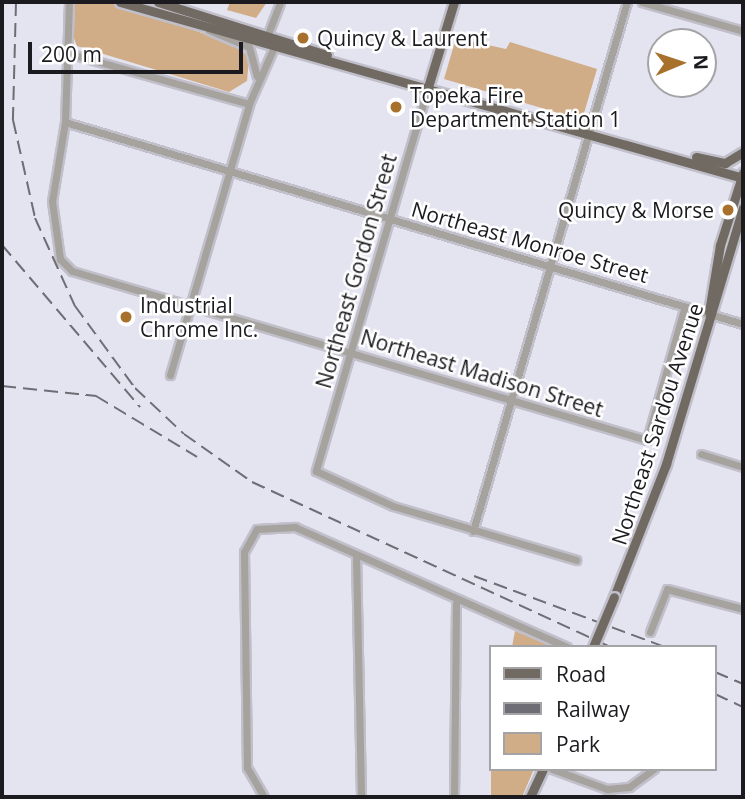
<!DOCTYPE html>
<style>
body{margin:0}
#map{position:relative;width:745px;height:799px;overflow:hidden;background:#e4e3f0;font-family:"Open Sans",sans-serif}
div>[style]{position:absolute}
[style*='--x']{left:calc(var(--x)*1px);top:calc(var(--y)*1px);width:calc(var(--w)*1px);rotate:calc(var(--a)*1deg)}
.green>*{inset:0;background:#d1ad87}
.roads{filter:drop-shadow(2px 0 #c0bfca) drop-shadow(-2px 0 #c0bfca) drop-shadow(0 2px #c0bfca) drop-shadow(0 -2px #c0bfca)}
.minor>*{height:7px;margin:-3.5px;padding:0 3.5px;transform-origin:3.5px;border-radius:3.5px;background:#a6a29d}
.major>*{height:9px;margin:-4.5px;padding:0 4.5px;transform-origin:4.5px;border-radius:4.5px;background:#716a62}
.rail>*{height:2px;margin-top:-1px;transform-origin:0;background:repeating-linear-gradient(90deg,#6e6d75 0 14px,transparent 0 21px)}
.bridges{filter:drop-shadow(2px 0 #c0bfca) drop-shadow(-2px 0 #c0bfca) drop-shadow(0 2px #c0bfca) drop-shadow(0 -2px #c0bfca)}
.major-bridge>*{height:9px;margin:-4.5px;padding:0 4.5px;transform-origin:4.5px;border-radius:4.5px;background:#716a62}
.dots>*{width:19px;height:19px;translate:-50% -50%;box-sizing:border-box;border:4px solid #fff;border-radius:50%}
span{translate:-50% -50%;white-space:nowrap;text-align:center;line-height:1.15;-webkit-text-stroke:5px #fff;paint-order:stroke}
.poi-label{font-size:21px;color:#1b1a1f}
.left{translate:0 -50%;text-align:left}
.right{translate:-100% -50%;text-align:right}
.street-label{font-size:21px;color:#1b1a1f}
.frame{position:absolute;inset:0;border:4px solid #1b1a1f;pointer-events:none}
.legend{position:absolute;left:489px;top:645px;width:228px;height:126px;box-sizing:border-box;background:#fff;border:2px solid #a4a3a5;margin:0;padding:9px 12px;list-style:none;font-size:21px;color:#1b1a1f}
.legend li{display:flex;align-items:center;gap:14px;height:35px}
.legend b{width:35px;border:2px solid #a4a3a5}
.north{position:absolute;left:647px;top:28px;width:70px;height:70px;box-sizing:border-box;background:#fff;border:2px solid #a4a3a5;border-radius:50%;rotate:88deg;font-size:19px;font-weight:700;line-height:28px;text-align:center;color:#1b1a1f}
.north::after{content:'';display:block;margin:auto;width:24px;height:32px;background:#a7702b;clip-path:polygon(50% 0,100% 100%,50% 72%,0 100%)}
.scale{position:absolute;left:28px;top:42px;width:215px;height:32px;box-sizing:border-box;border:4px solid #1b1a1f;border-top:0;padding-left:9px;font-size:21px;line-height:24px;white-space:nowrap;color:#1b1a1f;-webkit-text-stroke:5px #fff;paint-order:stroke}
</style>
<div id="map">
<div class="green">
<div style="clip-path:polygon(74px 2px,111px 2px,237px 45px,249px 58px,247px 81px,229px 92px,77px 46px,71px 31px)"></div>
<div style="clip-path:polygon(230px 2px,267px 2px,256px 18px,227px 10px)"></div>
<div style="clip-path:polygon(456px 38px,506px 49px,510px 42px,597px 69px,582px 120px,444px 79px)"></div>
<div style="clip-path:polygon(515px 631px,555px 647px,512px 647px)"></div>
<div style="clip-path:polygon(491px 762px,491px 769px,534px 769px,522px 797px,491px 797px)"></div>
</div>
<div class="roads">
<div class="minor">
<div style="--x:69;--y:2;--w:120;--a:91.9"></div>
<div style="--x:65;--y:122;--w:80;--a:99.3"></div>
<div style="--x:52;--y:201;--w:59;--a:82.1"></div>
<div style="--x:60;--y:259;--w:17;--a:45"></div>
<div style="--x:72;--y:271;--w:599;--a:16.38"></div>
<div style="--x:647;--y:440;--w:139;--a:-74.2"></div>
<div style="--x:642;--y:2;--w:105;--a:16"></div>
<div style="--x:209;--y:30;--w:43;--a:23"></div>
<div style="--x:249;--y:47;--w:30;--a:75"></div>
<div style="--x:268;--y:34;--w:34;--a:-69"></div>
<div style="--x:64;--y:52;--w:192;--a:15.7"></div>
<div style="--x:428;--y:87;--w:400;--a:106.3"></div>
<div style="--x:316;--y:471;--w:85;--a:24.4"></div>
<div style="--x:393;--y:506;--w:191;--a:16.4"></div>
<div style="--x:65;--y:122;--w:707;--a:16.59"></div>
<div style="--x:170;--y:375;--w:282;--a:-73.7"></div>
<div style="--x:249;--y:104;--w:62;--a:-66.3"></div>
<div style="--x:701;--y:454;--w:44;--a:17.2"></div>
<div style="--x:473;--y:531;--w:551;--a:-73.77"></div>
<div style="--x:356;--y:556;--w:241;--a:88.8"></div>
<div style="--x:650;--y:632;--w:46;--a:-68.4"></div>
<div style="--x:667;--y:589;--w:79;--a:14.7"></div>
<div style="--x:552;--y:769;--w:59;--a:20"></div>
<div style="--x:607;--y:789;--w:22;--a:-5"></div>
<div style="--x:629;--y:787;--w:31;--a:-36"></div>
<div style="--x:264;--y:797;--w:34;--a:-120"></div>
<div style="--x:247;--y:768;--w:216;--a:-90.8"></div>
<div style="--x:244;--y:552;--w:26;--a:-61"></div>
<div style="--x:257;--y:529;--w:38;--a:-3"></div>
<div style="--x:295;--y:527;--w:297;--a:23.8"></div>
<div style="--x:454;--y:797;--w:194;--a:-89.4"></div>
</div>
<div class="major">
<div style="--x:120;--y:2;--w:647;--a:15.78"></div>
<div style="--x:158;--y:2;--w:177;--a:17.4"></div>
<div style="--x:428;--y:87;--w:89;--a:-73"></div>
<div style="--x:696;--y:157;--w:30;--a:12"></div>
<div style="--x:725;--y:163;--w:21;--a:-31"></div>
<div style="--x:709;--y:312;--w:68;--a:-80.7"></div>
<div style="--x:720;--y:245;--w:76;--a:-72.3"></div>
<div style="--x:614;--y:597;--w:143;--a:-68.6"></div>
<div style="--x:666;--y:464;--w:267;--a:-73.3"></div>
<div style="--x:530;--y:797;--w:31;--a:-65"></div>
</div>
</div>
<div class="rail">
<div style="--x:16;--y:2;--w:118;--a:91.5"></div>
<div style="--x:13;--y:120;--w:100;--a:77.3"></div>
<div style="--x:35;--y:218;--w:97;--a:65.6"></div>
<div style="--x:75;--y:306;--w:102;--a:53.8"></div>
<div style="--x:135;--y:388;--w:67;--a:43.2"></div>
<div style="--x:184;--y:434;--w:83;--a:35.2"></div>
<div style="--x:252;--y:482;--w:395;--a:24.7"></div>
<div style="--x:2;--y:245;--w:213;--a:49.6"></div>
<div style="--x:2;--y:386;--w:95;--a:6.1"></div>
<div style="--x:96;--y:396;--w:118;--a:31.1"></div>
<div style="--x:474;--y:576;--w:204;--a:20.4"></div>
<div style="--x:715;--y:672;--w:30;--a:23"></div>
<div style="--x:715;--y:694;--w:31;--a:25"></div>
</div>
<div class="bridges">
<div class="major-bridge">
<div style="--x:593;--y:647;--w:54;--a:-67.2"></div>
</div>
</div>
<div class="dots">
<div style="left:303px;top:38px;background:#a7702b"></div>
<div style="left:396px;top:107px;background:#a7702b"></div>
<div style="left:728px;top:210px;background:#a7702b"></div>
<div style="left:126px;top:317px;background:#a7702b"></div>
</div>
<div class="poi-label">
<span class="left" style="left:317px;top:38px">Quincy &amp; Laurent</span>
<span class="left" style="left:410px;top:107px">Topeka Fire<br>Department Station 1</span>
<span class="right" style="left:714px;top:210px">Quincy &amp; Morse</span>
<span class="left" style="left:140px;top:317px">Industrial<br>Chrome Inc.</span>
</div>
<div class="street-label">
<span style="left:530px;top:242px;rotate:16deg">Northeast Monroe Street</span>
<span style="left:356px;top:271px;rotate:-74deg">Northeast Gordon Street</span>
<span style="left:482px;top:373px;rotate:17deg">Northeast Madison Street</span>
<span style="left:657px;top:424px;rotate:-72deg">Northeast Sardou Avenue</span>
</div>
<div class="frame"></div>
<ul class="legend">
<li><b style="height:9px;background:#716a62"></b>Road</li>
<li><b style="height:9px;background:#6e6d75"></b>Railway</li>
<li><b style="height:19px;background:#d1ad87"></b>Park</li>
</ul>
<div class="north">N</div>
<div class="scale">200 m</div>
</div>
